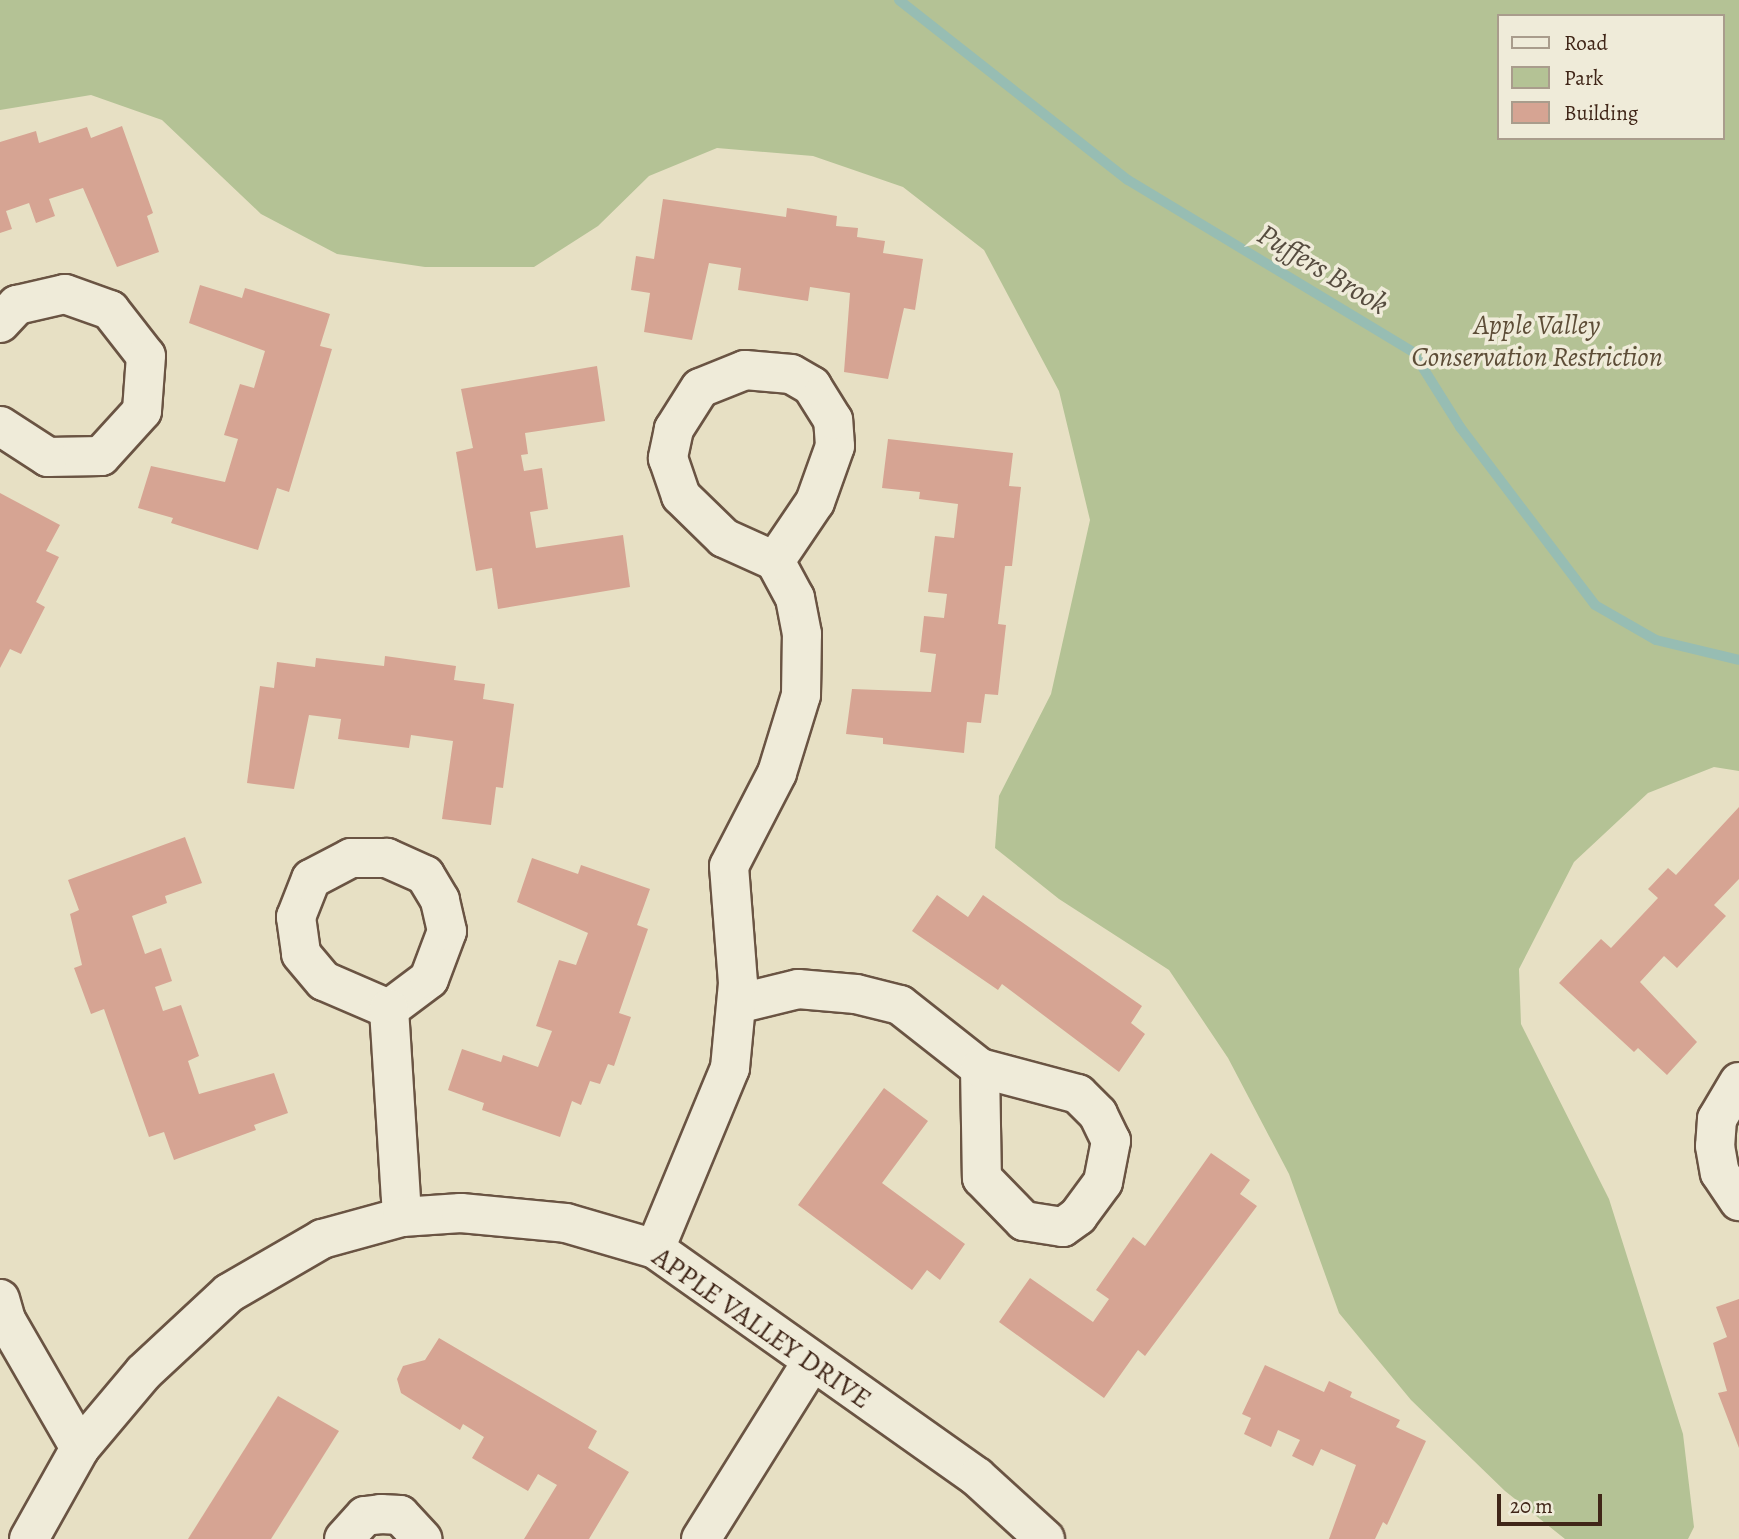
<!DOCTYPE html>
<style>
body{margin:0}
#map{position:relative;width:1739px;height:1539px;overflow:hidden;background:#e7e0c4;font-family:Alegreya,serif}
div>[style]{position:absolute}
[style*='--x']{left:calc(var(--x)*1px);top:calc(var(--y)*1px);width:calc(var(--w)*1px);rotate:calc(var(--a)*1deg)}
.green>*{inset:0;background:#b4c295}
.stream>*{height:10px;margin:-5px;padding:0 5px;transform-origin:5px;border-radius:5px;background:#97bdb3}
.building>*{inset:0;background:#d6a493}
.roads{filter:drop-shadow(2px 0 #6a5443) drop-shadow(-2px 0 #6a5443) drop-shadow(0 2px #6a5443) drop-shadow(0 -2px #6a5443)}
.minor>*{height:38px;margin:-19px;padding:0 19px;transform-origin:19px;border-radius:19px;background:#efebd9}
span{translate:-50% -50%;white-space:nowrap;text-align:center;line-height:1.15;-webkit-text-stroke:7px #efebd9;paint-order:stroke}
.park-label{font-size:28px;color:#5d4d37;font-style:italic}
.street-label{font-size:28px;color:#402618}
.water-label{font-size:30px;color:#564c3f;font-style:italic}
.legend{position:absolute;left:1497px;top:14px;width:228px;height:126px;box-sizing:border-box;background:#efebd9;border:2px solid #a99c8c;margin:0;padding:9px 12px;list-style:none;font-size:21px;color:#402618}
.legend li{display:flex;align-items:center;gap:14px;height:35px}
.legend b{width:35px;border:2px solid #a99c8c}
.scale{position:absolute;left:1497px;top:1494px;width:105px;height:32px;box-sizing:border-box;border:4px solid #402618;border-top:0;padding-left:9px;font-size:21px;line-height:24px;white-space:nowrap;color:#402618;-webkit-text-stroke:5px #efebd9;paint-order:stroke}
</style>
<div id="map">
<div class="green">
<div style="clip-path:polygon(evenodd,0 0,1739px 0,1739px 771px,1714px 767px,1648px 793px,1574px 862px,1519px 969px,1521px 1024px,1609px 1199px,1683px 1434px,1694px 1527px,1688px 1539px,1565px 1539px,1505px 1491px,1411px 1400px,1339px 1313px,1289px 1174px,1228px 1058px,1169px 970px,1059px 899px,995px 848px,999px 796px,1051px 694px,1090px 520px,1059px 391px,984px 250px,903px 187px,813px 156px,717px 148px,649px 176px,598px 226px,534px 267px,425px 267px,337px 254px,261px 214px,162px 120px,91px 95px,0 110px,0 0,1499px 16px,1723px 16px,1723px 138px,1499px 138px,1499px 16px)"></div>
</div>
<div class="stream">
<div style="--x:899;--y:0;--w:291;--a:38.2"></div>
<div style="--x:1128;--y:180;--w:333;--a:31.1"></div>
<div style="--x:1413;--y:352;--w:89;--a:57.9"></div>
<div style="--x:1460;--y:427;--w:223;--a:52.8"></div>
<div style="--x:1595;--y:605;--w:70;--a:29.8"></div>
<div style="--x:1656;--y:640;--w:85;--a:13.5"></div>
</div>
<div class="building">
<div style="clip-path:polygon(122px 126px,153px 213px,147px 216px,159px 252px,117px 267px,83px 188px,49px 199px,55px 216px,36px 223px,29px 203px,6px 211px,12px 229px,0 233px,0 142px,36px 131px,39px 143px,87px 127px,91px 138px)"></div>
<div style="clip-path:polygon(663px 199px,786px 217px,787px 208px,837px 216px,836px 226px,858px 228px,857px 237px,885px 241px,883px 253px,923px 259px,915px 310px,904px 308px,888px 379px,844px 372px,850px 293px,810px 287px,808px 301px,738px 290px,741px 268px,709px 263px,692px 340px,644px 332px,650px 293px,631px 290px,636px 256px,654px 259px)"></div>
<div style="clip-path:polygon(200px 285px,242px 298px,245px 288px,330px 314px,320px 346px,332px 349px,289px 492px,277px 488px,258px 550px,171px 523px,173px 518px,138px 508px,151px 466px,225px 482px,238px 439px,224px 435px,240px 384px,254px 388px,265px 351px,189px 323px)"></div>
<div style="clip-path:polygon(597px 366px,605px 421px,525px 433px,528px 454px,521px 455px,524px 471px,542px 468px,548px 509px,530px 512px,536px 548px,623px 535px,630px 587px,498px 609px,492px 568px,476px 571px,456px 452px,473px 448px,461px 389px)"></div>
<div style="clip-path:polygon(888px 439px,1013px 453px,1009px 486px,1021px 487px,1012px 566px,1005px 566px,998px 624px,1006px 625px,998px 695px,985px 694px,981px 723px,967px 722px,964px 753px,883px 744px,883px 738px,846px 734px,852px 689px,931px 692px,936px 654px,920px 652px,924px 616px,944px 618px,947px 594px,928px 592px,935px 536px,954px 538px,958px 504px,919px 499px,920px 492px,882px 488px)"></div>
<div style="clip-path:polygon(0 493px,60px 525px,46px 551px,59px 557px,36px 602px,45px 607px,21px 654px,10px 649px,0 668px)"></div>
<div style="clip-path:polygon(385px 656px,456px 666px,454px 680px,485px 684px,483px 699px,514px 704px,503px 788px,496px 787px,491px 825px,442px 819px,453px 741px,411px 735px,409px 748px,338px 739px,341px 719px,309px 715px,294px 789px,247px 783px,260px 686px,274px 688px,277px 662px,315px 667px,316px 658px,384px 666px)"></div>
<div style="clip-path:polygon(1739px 807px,1739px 879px,1714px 905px,1726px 916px,1677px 968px,1664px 956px,1640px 982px,1697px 1042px,1667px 1075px,1638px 1048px,1634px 1052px,1559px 983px,1601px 939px,1611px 948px,1658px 898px,1648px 889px,1668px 868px,1676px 875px)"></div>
<div style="clip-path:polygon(185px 837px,202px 883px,165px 896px,167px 903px,132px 916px,145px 954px,161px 948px,172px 981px,155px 987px,163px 1011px,181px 1005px,199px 1056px,188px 1061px,199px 1094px,274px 1073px,288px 1113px,254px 1125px,256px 1130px,174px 1160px,164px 1132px,149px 1137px,104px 1009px,91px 1014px,74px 968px,82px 965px,70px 914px,79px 910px,68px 880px)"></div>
<div style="clip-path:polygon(532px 858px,578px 874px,581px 865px,650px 889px,637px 925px,648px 929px,619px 1013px,631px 1017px,614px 1066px,608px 1064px,600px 1084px,590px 1081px,581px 1105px,572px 1101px,560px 1137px,482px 1110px,484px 1103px,448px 1090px,462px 1049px,501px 1062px,503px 1055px,538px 1067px,552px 1031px,536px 1026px,559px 960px,576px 965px,588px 933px,517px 902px)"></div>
<div style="clip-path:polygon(937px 895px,968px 917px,983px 895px,1142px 1006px,1131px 1023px,1145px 1034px,1119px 1072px,1002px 984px,998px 990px,912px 931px)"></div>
<div style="clip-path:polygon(884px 1088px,928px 1121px,882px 1183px,965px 1244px,940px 1280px,927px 1270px,912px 1290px,798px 1205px)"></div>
<div style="clip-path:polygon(1211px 1153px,1250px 1180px,1240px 1194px,1257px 1206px,1145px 1356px,1138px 1350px,1104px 1398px,999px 1322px,1030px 1278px,1093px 1322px,1109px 1299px,1096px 1290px,1133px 1237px,1145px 1246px)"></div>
<div style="clip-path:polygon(1739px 1299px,1739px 1448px,1718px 1393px,1727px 1391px,1713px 1343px,1727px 1337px,1716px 1307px)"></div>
<div style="clip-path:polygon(439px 1338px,597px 1431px,588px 1448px,629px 1472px,589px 1539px,524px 1539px,557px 1485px,538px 1474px,528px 1491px,472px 1458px,484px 1437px,463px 1424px,460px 1430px,401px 1393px,397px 1379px,403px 1366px,425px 1360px)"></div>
<div style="clip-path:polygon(1265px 1365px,1324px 1392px,1329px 1381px,1352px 1392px,1350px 1397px,1400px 1420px,1396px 1427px,1426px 1441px,1387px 1525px,1383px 1522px,1375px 1539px,1329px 1539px,1356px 1465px,1321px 1449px,1313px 1466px,1292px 1456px,1300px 1440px,1278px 1430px,1271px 1447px,1244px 1434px,1251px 1418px,1242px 1414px)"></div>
<div style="clip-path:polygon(278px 1396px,339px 1431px,271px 1539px,188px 1539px)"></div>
</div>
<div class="roads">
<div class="minor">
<div style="--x:0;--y:323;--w:25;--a:-47"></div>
<div style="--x:17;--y:305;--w:49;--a:-12.9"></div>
<div style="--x:65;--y:294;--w:48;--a:19.6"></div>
<div style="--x:110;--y:310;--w:58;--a:52"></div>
<div style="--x:146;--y:356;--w:55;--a:94.2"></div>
<div style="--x:142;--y:411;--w:61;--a:132.3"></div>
<div style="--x:101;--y:456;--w:53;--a:178.9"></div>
<div style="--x:48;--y:457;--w:57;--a:-147.1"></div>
<div style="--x:737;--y:1004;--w:63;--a:-13.8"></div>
<div style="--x:798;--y:989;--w:58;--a:4.9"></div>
<div style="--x:856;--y:994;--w:45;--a:14"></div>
<div style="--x:900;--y:1005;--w:102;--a:38.2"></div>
<div style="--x:980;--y:1068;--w:110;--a:89"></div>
<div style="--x:982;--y:1178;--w:60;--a:45.7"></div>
<div style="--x:1024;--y:1221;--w:39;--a:9"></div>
<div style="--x:1063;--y:1227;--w:19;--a:-36"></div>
<div style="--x:1078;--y:1216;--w:42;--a:-53.7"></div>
<div style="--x:1103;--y:1182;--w:42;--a:-79"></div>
<div style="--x:1111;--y:1141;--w:30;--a:-116"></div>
<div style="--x:1098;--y:1114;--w:28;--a:-135"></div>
<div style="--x:1078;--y:1094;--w:101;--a:-165.1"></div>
<div style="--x:389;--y:1009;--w:50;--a:-36.9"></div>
<div style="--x:429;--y:979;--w:51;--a:-69.4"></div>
<div style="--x:447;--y:931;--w:32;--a:-103"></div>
<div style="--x:440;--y:900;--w:29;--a:-121"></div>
<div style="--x:425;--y:875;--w:42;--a:-155.9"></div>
<div style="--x:387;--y:858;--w:36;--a:180"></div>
<div style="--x:351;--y:858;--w:45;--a:152.3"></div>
<div style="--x:311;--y:879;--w:41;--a:111.5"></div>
<div style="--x:296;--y:917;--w:37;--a:82"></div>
<div style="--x:301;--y:954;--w:35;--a:50"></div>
<div style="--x:324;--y:981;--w:71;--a:23.3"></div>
<div style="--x:389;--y:1009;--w:208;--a:86.4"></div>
<div style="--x:1739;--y:1082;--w:43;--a:120.7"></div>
<div style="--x:1717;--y:1119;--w:27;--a:94"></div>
<div style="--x:1715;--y:1146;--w:27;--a:80"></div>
<div style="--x:1720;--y:1173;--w:34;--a:56"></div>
<div style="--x:655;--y:1249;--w:196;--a:-67.5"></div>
<div style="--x:730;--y:1068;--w:85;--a:-84.6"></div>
<div style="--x:738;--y:983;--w:117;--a:-94.4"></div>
<div style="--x:729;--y:866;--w:105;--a:-62.7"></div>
<div style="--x:777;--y:773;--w:82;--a:-72.9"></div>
<div style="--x:801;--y:695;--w:61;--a:-89.1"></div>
<div style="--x:802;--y:634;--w:37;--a:-101"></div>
<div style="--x:795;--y:598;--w:42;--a:-118.4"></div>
<div style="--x:775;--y:561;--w:71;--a:-55.9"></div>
<div style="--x:815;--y:502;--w:59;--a:-70.3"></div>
<div style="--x:835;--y:446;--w:26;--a:-94"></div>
<div style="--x:833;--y:420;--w:40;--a:-122"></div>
<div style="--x:812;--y:386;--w:24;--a:-150"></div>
<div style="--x:791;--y:374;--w:46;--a:-175"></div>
<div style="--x:745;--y:370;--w:48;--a:158.2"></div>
<div style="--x:700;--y:388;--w:49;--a:122.4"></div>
<div style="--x:674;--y:429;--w:30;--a:102"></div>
<div style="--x:668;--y:458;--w:40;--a:71.1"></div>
<div style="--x:681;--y:496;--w:60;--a:44.3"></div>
<div style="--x:724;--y:538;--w:56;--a:24.3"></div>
<div style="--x:0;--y:1299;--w:22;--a:74"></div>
<div style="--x:6;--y:1320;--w:148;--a:60"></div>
<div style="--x:29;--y:1539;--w:104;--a:-60.7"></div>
<div style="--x:80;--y:1448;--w:99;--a:-49.9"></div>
<div style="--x:144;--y:1372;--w:116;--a:-42.9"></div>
<div style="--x:229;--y:1293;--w:108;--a:-30.1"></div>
<div style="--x:322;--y:1239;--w:83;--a:-15.4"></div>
<div style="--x:402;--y:1217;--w:59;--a:-3.9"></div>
<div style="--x:461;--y:1213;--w:105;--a:5.4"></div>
<div style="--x:566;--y:1223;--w:93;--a:16.3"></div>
<div style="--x:655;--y:1249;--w:395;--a:35.3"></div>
<div style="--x:977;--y:1477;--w:92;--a:42.4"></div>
<div style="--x:344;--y:1539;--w:31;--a:-48"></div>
<div style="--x:365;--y:1516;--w:16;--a:-7"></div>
<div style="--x:381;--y:1514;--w:19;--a:3"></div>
<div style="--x:400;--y:1515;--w:33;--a:47"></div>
<div style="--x:701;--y:1539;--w:208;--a:-58"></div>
</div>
</div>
<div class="park-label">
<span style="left:1537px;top:341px">Apple Valley<br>Conservation Restriction</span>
</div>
<div class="street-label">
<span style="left:762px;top:1328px;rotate:35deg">APPLE VALLEY DRIVE</span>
</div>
<div class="water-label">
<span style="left:1323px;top:269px;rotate:31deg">Puffers Brook</span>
</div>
<ul class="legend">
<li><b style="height:9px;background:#efebd9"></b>Road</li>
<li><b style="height:19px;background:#b4c295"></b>Park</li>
<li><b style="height:19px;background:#d6a493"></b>Building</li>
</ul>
<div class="scale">20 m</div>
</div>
